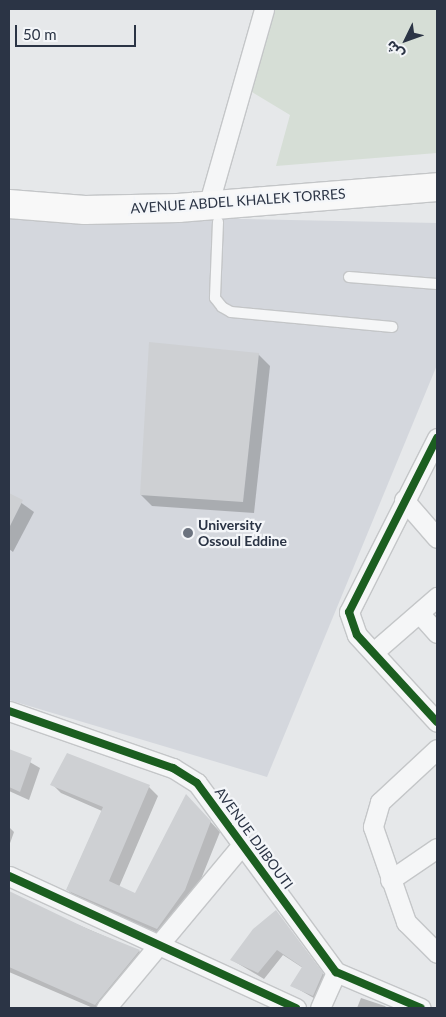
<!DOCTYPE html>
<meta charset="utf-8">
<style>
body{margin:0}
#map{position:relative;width:446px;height:1017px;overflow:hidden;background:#e6e8ea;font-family:Lato,"Noto Sans Arabic",sans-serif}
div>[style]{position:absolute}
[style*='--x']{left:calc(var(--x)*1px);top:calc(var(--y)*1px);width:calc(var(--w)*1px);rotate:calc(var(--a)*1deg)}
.built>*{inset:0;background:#d4d7dd}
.green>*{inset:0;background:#d6ded6}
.shadow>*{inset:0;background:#0003}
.building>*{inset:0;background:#ced0d3}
.roads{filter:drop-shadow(1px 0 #c4c6c8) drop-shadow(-1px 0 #c4c6c8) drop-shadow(0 1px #c4c6c8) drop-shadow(0 -1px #c4c6c8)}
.service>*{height:10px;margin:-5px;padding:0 5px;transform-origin:5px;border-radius:5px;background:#f5f6f7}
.minor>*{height:19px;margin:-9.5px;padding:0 9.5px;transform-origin:9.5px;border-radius:9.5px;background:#f5f6f7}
.secondary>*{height:28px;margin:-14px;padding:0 14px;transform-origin:14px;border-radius:14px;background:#f8f8f8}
.cycleway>*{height:8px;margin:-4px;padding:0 4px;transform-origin:4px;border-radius:4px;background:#1b5e20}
.dots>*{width:14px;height:14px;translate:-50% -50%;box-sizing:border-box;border:2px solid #f4f6f9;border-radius:50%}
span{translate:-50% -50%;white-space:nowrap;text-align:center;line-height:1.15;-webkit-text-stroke:4.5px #f4f6f9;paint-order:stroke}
.street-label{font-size:14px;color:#2b3445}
.poi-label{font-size:14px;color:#2b3445;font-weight:700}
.left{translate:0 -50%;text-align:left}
.frame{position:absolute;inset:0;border:10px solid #2b3445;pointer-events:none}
.north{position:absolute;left:381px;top:15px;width:50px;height:50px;-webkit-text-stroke:4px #f4f6f9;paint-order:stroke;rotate:228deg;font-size:14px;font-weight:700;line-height:20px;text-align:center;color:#2b3445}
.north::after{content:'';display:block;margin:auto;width:18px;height:22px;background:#2b3445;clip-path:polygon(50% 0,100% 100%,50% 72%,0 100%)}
.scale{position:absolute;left:15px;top:25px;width:121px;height:22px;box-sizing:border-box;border:2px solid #2b3445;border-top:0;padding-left:6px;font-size:15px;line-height:18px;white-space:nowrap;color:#2b3445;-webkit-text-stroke:4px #f4f6f9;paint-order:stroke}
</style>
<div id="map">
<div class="built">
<div style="clip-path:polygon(9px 214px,437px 223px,437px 365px,267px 777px,9px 700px)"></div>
</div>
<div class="green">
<div style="clip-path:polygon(264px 9px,437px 9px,437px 153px,276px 166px,290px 115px,252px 92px,247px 65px)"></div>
</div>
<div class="shadow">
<div style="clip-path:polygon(258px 354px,270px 366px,254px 513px,152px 506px,141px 495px)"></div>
<div style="clip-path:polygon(9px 494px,34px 512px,13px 552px,9px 549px)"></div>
<div style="clip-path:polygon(9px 750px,40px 768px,29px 800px,9px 791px)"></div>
<div style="clip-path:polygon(52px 784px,149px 787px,158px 796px,119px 887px,136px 895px,195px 805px,220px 832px,193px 899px,167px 937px,76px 898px,67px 889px,102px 811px,61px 793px)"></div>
<div style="clip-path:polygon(9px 827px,14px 832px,9px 846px)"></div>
<div style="clip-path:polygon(9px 895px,139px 951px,148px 959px,109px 1008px,93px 1008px,9px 972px)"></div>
<div style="clip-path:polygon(276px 912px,328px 980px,319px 1001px,291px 985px,303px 968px,283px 955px,264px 979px,232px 960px)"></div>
<div style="clip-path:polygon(361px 998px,385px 1006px,387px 1008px,357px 1008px)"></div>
</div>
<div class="building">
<div style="clip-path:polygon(149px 342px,259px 353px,243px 502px,140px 495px)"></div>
<div style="clip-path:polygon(9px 493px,23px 500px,9px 528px)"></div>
<div style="clip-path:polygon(9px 749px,32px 758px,20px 792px,9px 787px)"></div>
<div style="clip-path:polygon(67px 753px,150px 785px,109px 881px,135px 893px,186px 794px,211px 821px,185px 890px,157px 929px,66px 890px,103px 807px,50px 785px)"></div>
<div style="clip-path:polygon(9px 891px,90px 930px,140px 950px,95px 1005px,9px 967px)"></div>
<div style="clip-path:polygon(276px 910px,323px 973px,313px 996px,290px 986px,302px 967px,277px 950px,258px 973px,230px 960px,253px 929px)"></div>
</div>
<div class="roads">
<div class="service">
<div style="--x:218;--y:222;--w:76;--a:92.3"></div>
<div style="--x:215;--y:298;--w:11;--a:52"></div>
<div style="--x:222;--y:307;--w:10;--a:29"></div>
<div style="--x:231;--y:312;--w:162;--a:5.3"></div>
<div style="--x:349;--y:277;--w:88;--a:4.5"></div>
</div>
<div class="minor">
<div style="--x:208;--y:206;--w:205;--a:-74.1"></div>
<div style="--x:437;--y:438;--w:195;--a:116.8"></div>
<div style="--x:349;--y:612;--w:24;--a:71"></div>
<div style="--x:357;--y:635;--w:118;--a:47.4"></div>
<div style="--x:404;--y:500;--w:50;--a:49"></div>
<div style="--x:419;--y:613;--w:27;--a:48"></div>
<div style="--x:376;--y:650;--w:81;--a:-41"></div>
<div style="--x:9;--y:711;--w:174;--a:19.2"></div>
<div style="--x:173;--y:768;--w:28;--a:32"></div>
<div style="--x:197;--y:783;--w:235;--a:53.7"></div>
<div style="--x:336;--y:972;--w:92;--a:23"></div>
<div style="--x:437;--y:749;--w:78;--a:137.1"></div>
<div style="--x:380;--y:802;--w:26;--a:106"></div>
<div style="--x:373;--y:827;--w:101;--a:70.8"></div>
<div style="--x:406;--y:922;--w:44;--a:45"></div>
<div style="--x:9;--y:876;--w:316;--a:24.7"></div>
<div style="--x:390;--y:880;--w:57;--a:-34.2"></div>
<div style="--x:106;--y:1008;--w:212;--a:-50.2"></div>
<div style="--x:320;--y:1008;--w:39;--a:-66"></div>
</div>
<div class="secondary">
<div style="--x:9;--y:204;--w:76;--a:4.5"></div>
<div style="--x:85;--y:210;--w:93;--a:-1.2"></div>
<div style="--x:178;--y:208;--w:260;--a:-4.6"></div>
</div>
</div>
<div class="cycleway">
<div style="--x:437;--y:438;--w:195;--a:116.8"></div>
<div style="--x:349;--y:612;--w:24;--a:71"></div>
<div style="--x:357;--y:635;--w:118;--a:47.4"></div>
<div style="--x:9;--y:711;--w:174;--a:19.2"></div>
<div style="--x:173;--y:768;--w:28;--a:32"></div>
<div style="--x:197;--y:783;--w:235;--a:53.7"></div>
<div style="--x:336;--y:972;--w:92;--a:23"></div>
<div style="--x:9;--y:876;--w:316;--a:24.7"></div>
</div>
<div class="dots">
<div style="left:188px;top:533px;background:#6c737f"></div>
</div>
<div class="street-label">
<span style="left:238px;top:201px;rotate:-4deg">AVENUE ABDEL KHALEK TORRES</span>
<span style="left:254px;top:838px;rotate:54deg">AVENUE DJIBOUTI</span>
</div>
<div class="poi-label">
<span class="left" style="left:198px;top:533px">University<br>Ossoul Eddine</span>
</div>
<div class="frame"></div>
<div class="north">ش</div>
<div class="scale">50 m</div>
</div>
